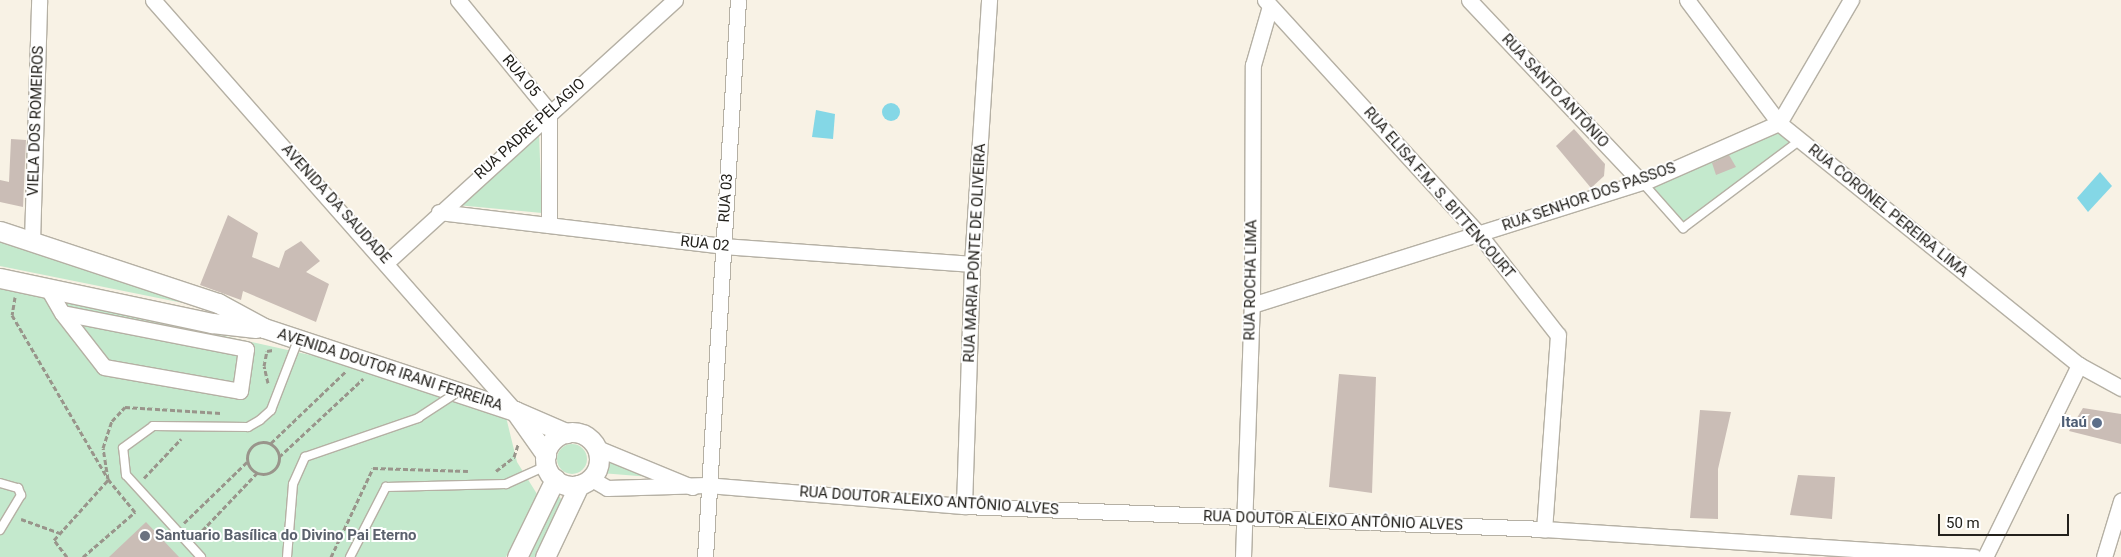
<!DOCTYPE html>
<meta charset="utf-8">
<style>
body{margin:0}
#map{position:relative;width:2121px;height:557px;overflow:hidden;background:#f8f2e5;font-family:Roboto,sans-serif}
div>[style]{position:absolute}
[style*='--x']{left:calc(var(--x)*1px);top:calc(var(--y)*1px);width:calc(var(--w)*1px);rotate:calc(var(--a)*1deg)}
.green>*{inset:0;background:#c4e9cd}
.round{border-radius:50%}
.water>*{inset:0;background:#84d7e6}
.building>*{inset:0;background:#cabdb6}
.path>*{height:3px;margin-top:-1.5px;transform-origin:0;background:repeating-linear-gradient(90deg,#99958b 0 5px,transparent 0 7.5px)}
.path>.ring{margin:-1.5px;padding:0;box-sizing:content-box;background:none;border:3px solid #99958b;border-radius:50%}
.roads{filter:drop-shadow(1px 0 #b5b0a4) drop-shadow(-1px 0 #b5b0a4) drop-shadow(0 1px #b5b0a4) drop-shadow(0 -1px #b5b0a4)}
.service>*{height:8px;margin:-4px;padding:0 4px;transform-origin:4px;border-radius:4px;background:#fff}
.minor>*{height:15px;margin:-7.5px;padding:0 7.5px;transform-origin:7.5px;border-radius:7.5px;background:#fff}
.tertiary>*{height:19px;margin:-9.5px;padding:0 9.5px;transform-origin:9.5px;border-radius:9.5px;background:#fff}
.tertiary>.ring{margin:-9.5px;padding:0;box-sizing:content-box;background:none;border:19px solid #fff;border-radius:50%}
.bridges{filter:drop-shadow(1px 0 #b5b0a4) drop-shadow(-1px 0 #b5b0a4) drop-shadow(0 1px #b5b0a4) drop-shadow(0 -1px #b5b0a4)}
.service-bridge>*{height:8px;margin:-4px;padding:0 4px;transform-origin:4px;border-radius:4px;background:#fff}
.dots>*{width:14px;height:14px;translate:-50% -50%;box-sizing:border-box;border:2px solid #fff;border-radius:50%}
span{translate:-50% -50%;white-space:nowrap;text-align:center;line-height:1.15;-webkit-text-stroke:4px #fff;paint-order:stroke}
.street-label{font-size:15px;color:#23211c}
.service-label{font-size:15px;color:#4e5e75;font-weight:700}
.right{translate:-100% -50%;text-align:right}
.worship-label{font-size:15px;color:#5b616d;font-weight:700}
.left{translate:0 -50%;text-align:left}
.scale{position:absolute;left:1938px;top:514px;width:131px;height:22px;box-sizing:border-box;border:2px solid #23211c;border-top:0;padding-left:6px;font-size:15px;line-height:18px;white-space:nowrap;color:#23211c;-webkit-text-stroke:4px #fff;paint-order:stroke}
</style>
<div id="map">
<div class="green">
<div style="clip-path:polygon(1780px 126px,1797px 140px,1683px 224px,1646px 183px)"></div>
<div style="clip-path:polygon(539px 133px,542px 213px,457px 205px)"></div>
<div style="clip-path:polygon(0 240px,198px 306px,0 266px)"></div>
<div style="clip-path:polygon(0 286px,328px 359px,506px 417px,517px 462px,537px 494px,506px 557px,0 557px)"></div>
<div class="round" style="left:557px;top:444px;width:30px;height:30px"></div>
<div style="clip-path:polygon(606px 457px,663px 478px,601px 473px)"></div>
<div style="clip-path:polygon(559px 496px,563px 502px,535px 557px,525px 557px)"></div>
</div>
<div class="water">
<div class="round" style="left:882px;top:103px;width:18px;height:18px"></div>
<div style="clip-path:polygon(816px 110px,835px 114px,833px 139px,812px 137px)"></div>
<div style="clip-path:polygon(2100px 172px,2112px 186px,2088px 212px,2077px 198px)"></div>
</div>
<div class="building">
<div style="clip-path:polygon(1574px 129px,1605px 164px,1604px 176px,1591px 188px,1556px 146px)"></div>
<div style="clip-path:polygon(11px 139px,26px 140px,23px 207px,0 202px,0 180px,9px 182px)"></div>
<div style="clip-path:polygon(1729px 155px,1736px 167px,1716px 175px,1712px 163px)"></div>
<div style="clip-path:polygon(228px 215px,258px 233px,252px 257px,279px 268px,285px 251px,301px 241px,320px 261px,306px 272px,329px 284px,316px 322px,243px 291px,241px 300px,200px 285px)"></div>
<div style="clip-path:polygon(1339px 374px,1376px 377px,1372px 493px,1329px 487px)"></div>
<div style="clip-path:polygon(2083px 408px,2121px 414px,2121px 444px,2069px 431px)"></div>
<div style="clip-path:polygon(1700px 410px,1731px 412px,1718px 469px,1718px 519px,1690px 518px)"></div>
<div style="clip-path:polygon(1798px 475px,1835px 477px,1832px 519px,1790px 515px)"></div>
<div style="clip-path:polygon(146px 522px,179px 557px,109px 557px)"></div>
</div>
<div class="path">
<div style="--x:15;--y:297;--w:18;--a:99"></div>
<div style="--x:12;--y:315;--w:188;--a:59.6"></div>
<div style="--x:268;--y:383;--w:17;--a:-103"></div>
<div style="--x:264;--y:366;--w:15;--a:-79"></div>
<div style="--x:267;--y:351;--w:6;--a:-9"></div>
<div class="ring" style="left:247px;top:442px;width:29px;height:29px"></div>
<div style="--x:271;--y:443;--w:103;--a:-43.8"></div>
<div style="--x:279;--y:457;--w:115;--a:-42.9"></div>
<div style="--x:496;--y:471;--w:23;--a:-38"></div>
<div style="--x:514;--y:457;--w:13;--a:-72"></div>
<div style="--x:144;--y:478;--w:54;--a:-46.5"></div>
<div style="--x:21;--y:519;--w:41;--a:19.7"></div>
<div style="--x:184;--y:523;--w:88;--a:-44.1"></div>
<div style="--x:197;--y:536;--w:87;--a:-46.4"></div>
<div style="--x:67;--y:557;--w:21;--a:-127"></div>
<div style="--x:54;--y:540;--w:82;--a:-48"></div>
<div style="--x:83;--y:557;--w:69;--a:-40.9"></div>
<div style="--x:135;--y:512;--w:43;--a:-129.3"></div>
<div style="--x:108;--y:479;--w:31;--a:-99"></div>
<div style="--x:103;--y:448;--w:28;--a:-72"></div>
<div style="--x:112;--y:421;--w:19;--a:-47"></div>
<div style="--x:125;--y:407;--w:96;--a:3.6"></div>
<div style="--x:331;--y:557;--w:98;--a:-64.7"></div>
<div style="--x:373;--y:468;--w:95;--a:1.8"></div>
</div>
<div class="roads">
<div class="service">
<div style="--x:1642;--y:182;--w:62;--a:48.3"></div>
<div style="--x:1683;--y:228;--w:146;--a:-36.9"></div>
<div style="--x:0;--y:483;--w:19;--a:16"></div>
<div style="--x:18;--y:488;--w:8;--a:67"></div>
<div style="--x:21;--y:495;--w:41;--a:121"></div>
<div style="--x:350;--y:557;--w:79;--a:-62.8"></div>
<div style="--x:386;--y:487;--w:120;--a:-1.4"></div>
<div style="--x:506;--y:484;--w:44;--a:-24.2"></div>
</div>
<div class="minor">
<div style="--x:153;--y:0;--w:548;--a:48.63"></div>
<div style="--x:458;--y:0;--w:144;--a:50.7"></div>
<div style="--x:549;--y:111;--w:114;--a:90"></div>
<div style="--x:1265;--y:0;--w:317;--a:47.6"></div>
<div style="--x:1479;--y:234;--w:128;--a:52"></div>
<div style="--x:1558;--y:335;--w:195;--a:94.1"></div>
<div style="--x:1469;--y:0;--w:250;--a:46.6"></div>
<div style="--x:1687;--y:0;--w:154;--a:53.2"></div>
<div style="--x:1779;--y:123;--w:385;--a:38.9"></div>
<div style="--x:2079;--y:365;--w:48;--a:28.7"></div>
<div style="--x:1779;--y:123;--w:143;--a:-59.7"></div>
<div style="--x:439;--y:212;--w:286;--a:6.8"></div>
<div style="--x:723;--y:246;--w:250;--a:4.1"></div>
<div style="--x:32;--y:242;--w:242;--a:-88.3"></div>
<div style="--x:388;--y:261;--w:388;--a:-42.3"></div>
<div style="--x:47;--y:287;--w:30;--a:60"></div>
<div style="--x:62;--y:313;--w:68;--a:52.1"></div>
<div style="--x:104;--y:367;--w:138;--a:10"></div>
<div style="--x:240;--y:391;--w:42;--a:-81.9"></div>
<div style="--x:246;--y:349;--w:187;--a:-168.9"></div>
<div style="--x:1252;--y:305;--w:416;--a:-17.5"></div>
<div style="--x:1649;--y:180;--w:142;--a:-23.7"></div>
<div style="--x:597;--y:448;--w:103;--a:22.3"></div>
<div style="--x:590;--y:478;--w:20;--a:30"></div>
<div style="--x:607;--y:488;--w:99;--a:-1.7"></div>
<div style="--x:706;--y:485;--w:259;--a:4.7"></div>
<div style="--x:964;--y:506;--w:580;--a:2.27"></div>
<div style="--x:1544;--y:529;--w:431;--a:3.7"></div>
<div style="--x:964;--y:506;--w:242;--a:-88.1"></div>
<div style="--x:972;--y:264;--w:265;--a:-86.3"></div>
<div style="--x:705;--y:557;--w:558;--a:-86.61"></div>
<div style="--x:1243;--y:557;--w:252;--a:-88"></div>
<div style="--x:1252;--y:305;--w:240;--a:-89.8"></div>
<div style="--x:1253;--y:65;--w:61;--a:-73.9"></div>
<div style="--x:1985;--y:557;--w:214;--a:-63.9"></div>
<div style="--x:2104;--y:557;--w:59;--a:-73.1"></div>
</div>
<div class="tertiary">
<div style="--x:0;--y:231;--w:230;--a:18.3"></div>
<div style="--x:218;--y:303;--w:52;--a:28.5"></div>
<div style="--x:264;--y:328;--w:264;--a:18.3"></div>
<div style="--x:515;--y:411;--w:56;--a:23.3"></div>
<div style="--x:0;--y:278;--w:217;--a:12"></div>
<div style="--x:212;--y:323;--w:44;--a:6.5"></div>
<div style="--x:515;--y:411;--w:54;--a:54.8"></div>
<div class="ring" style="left:545px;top:432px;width:35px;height:35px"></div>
<div style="--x:517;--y:557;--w:87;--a:-64"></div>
<div style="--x:545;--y:557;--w:80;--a:-64.7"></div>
</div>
</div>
<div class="bridges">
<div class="service-bridge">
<div style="--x:201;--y:557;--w:111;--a:-132.4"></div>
<div style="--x:126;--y:475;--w:27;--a:-96"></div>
<div style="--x:123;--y:448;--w:37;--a:-36"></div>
<div style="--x:153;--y:426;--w:95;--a:0.6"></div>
<div style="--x:248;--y:427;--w:14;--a:-30"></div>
<div style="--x:260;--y:420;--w:15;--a:-42"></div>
<div style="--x:271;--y:410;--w:75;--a:-68.9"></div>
<div style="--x:287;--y:557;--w:73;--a:-85.3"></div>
<div style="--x:293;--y:484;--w:30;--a:-66"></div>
<div style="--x:305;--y:457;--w:120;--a:-19"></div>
<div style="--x:418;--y:418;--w:45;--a:-33.3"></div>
</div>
</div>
<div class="dots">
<div style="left:2097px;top:423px;background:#5c6f8a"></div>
<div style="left:145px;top:536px;background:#6b7280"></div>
</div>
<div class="street-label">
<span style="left:521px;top:76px;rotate:50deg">RUA 05</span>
<span style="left:1555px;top:91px;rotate:47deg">RUA SANTO ANTÔNIO</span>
<span style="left:36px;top:121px;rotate:-88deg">VIELA DOS ROMEIROS</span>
<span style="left:530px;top:129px;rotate:-42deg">RUA PADRE PELAGIO</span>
<span style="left:1439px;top:193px;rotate:49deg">RUA ELISA F.M. S. BITTENCOURT</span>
<span style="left:1589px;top:197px;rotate:-19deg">RUA SENHOR DOS PASSOS</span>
<span style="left:726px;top:198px;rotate:-86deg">RUA 03</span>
<span style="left:336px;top:204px;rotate:48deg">AVENIDA DA SAUDADE</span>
<span style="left:1888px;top:211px;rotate:39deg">RUA CORONEL PEREIRA LIMA</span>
<span style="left:705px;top:244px;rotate:6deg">RUA 02</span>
<span style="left:975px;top:253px;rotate:-87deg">RUA MARIA PONTE DE OLIVEIRA</span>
<span style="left:1251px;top:280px;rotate:-89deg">RUA ROCHA LIMA</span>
<span style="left:390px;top:370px;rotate:18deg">AVENIDA DOUTOR IRANI FERREIRA</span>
<span style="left:929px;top:501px;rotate:4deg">RUA DOUTOR ALEIXO ANTÔNIO ALVES</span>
<span style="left:1333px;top:521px;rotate:2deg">RUA DOUTOR ALEIXO ANTÔNIO ALVES</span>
</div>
<div class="service-label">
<span class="right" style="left:2087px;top:423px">Itaú</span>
</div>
<div class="worship-label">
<span class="left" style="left:155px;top:536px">Santuario Basílica do Divino Pai Eterno</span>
</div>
<div class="scale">50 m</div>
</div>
